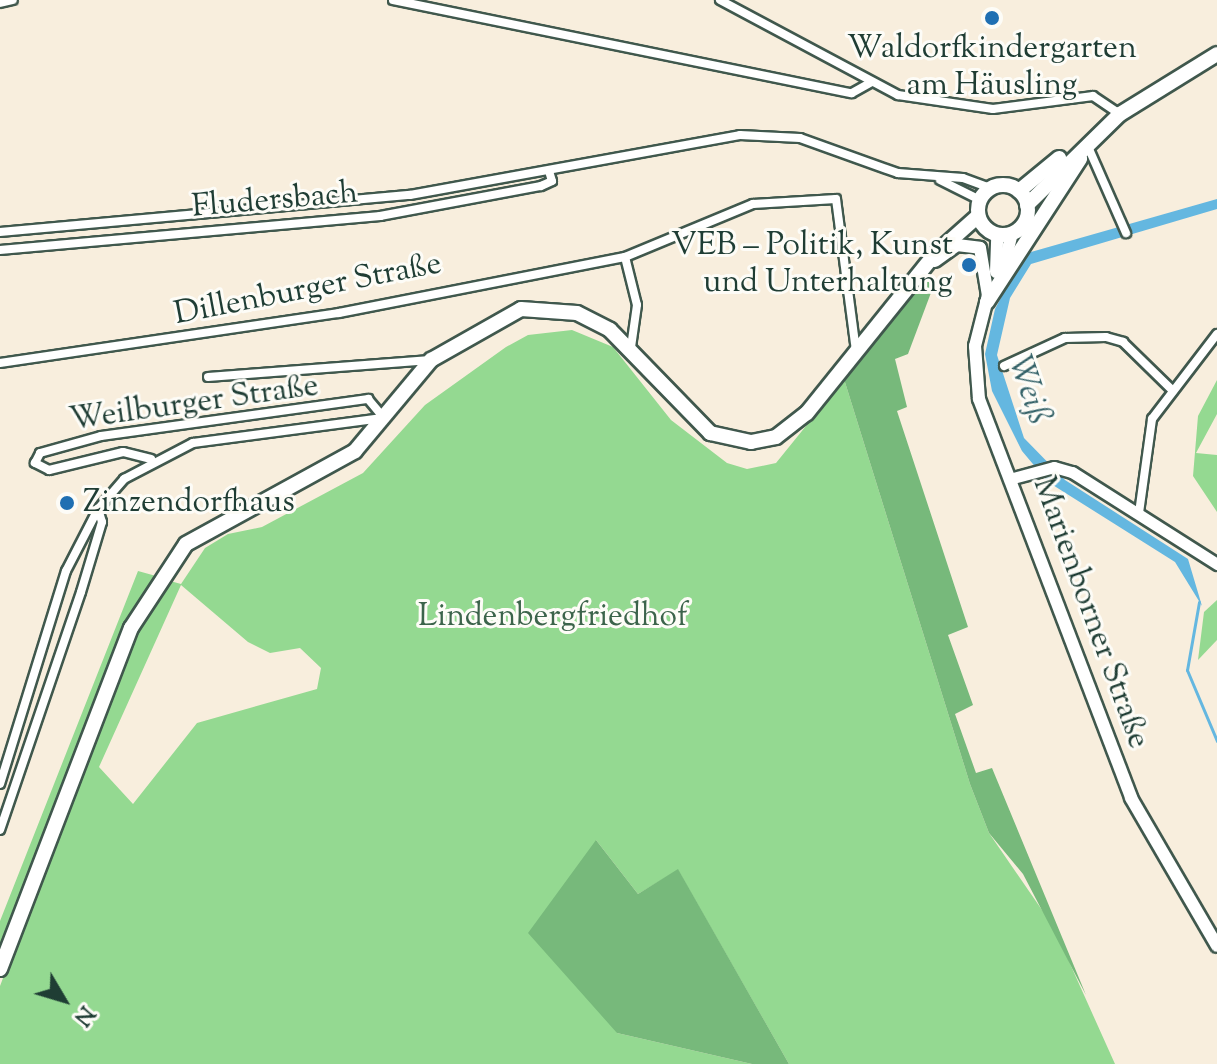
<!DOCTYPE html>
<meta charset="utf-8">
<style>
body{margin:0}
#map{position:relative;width:1217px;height:1064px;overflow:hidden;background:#f8eedd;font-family:"Sorts Mill Goudy",serif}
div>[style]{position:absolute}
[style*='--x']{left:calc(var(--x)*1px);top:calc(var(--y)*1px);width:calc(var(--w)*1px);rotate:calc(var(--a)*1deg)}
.green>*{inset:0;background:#94d991}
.forest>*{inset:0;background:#77b97b}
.water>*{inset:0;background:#64b7e0}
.stream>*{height:3px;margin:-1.5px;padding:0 1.5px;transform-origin:1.5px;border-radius:1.5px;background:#64b7e0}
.roads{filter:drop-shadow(2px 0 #40584d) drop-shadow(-2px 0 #40584d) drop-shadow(0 2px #40584d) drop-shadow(0 -2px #40584d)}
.minor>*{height:8px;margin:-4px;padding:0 4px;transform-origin:4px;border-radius:4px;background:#fff}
.tertiary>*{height:11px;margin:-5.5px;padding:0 5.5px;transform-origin:5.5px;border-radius:5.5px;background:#fff}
.secondary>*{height:12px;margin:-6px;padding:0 6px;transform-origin:6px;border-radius:6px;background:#fff}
.primary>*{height:14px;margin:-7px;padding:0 7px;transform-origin:7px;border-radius:7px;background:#fff}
.primary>.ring{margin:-7px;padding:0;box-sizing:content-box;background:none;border:14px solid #fff;border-radius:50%}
.dots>*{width:22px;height:22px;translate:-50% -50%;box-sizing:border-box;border:4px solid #fdfcf7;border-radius:50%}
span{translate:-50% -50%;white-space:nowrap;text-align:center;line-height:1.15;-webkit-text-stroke:6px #fdfcf7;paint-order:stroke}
.poi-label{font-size:32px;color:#1f3d34}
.right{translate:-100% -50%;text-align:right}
.left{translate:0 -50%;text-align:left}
.street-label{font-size:32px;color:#1f3d34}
.park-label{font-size:32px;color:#3c644b}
.water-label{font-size:34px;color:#346268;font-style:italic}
.north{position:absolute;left:24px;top:960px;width:80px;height:80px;-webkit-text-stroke:6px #fdfcf7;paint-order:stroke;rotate:128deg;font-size:22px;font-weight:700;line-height:32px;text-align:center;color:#1f3d34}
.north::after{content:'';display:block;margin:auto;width:28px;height:36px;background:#1f3d34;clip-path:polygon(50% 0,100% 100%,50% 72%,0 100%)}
</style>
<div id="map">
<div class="green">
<div style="clip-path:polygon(evenodd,572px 330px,613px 347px,671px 420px,727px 463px,747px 469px,776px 463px,844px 379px,970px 784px,989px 833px,1053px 926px,1115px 1064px,789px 1064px,678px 870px,638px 894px,596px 840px,617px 1033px,752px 1064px,0 1064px,0 986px,135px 631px,163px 579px,181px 584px,205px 548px,228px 534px,262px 527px,363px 473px,425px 405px,506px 347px,528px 335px,572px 330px,181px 585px,248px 642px,270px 653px,300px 648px,321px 668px,317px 689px,197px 723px,133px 804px,99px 767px,181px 585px)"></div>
<div style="clip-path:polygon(1217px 380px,1217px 414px,1196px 453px,1217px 455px,1217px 512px,1193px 476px,1198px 416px)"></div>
<div style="clip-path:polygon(138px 571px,156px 576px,129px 627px,0 957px,0 921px)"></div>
<div style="clip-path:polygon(1217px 600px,1217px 640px,1198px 660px,1204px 612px)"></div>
</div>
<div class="forest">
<div style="clip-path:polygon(924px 282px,935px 282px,908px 354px,895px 359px,907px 407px,897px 411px,968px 627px,948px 635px,973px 705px,955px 714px,976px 773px,992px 768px,1086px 995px,1023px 874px,989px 833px,970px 784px,844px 379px)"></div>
<div style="clip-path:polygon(596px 840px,638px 894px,678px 869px,789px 1064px,752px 1064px,617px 1033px,528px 933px)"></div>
</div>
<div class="water">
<div style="clip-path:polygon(1217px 199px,1217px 209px,1031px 264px,1010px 298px,997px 355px,1024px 438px,1065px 480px,1188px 559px,1202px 606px,1175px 562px,1048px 482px,1022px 451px,992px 391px,985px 354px,995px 309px,1024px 254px)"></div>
</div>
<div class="stream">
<div style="--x:1199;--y:602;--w:69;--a:100"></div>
<div style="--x:1187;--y:670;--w:77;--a:67.1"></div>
</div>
<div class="roads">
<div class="minor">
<div style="--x:393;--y:0;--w:468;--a:11.5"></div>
<div style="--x:852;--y:93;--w:23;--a:-29"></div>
<div style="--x:720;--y:0;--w:202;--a:28.1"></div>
<div style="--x:898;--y:95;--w:96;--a:8.4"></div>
<div style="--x:993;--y:109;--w:101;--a:-7.4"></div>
<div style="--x:1093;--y:96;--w:32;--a:34"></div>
<div style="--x:0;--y:3;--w:13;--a:-13"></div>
<div style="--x:1089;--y:149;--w:92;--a:66.2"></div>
<div style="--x:940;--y:180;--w:45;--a:26.6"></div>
<div style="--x:0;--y:232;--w:412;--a:-5.2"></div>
<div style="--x:410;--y:195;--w:335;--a:-10.3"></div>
<div style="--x:740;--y:135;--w:60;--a:2.9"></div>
<div style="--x:800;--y:138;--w:104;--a:19.7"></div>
<div style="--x:898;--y:173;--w:65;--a:4.4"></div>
<div style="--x:963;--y:178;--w:29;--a:20"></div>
<div style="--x:0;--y:250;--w:382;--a:-5.1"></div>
<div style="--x:380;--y:216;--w:164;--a:-10.6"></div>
<div style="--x:541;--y:186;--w:12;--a:-24"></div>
<div style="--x:552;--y:181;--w:10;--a:-107"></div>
<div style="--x:625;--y:257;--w:49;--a:76"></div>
<div style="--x:637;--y:305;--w:42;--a:98.1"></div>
<div style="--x:0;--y:363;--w:343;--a:-8.4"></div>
<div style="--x:339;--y:313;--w:291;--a:-11.1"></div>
<div style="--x:625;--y:257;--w:139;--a:-22.5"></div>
<div style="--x:753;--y:204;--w:83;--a:-3.4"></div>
<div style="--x:836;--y:199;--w:153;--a:82.5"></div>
<div style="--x:1004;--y:366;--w:67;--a:-24.7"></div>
<div style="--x:1065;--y:338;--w:41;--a:-1.4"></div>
<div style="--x:1106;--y:337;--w:18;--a:16"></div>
<div style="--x:1123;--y:342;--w:70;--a:44.4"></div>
<div style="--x:208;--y:377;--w:223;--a:-4.4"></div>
<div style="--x:151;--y:459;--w:29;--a:-166"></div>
<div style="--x:123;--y:452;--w:76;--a:166.3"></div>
<div style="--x:49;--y:470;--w:16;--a:-153"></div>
<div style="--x:35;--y:463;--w:11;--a:-63"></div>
<div style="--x:40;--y:453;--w:63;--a:-15.6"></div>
<div style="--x:101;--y:436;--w:270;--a:-7.9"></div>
<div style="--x:368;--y:399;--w:23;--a:50"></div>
<div style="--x:1139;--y:513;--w:95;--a:-82.1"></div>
<div style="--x:1152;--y:419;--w:107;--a:-52.6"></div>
<div style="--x:0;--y:784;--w:223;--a:-72.8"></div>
<div style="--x:66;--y:571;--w:70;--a:-62.7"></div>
<div style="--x:98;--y:509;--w:40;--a:-49"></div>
<div style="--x:124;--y:479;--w:78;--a:-27.6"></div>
<div style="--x:193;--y:443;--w:191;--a:-7.5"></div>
<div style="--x:0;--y:830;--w:251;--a:-71.2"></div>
<div style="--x:81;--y:592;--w:73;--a:-73.3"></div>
<div style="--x:102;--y:522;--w:14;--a:-107"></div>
</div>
<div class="tertiary">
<div style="--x:1013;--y:478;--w:42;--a:-15"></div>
<div style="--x:1054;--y:467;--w:19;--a:16"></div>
<div style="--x:1072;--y:472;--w:172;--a:32.4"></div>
</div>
<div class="secondary">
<div style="--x:935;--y:261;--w:27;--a:-36"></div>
<div style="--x:957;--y:245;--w:23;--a:7"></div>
<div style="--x:980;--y:248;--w:49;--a:80.5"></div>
<div style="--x:1003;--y:269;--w:36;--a:-76"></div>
<div style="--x:996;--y:272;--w:36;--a:-88"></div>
<div style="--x:988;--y:295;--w:53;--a:104.3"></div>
<div style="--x:975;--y:346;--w:53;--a:85.7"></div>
<div style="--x:979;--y:399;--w:427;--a:69.1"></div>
<div style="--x:1131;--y:798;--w:171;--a:59.8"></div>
</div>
<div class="primary">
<div class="ring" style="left:978px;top:185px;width:36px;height:36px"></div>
<div style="--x:1019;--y:191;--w:52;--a:-39.5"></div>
<div style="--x:1027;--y:205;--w:130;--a:-44.4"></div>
<div style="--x:1120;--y:114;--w:114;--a:-31.7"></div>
<div style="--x:987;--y:302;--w:171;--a:-57"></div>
<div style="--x:0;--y:969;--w:365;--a:-69"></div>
<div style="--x:131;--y:628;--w:100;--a:-56.8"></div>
<div style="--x:186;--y:544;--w:193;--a:-28.8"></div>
<div style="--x:355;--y:451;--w:119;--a:-50.1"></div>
<div style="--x:431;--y:360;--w:103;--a:-29.5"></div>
<div style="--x:521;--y:309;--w:56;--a:4.1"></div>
<div style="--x:577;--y:313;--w:37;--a:27"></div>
<div style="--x:610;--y:330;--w:144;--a:45.8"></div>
<div style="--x:710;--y:433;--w:42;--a:12.4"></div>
<div style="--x:751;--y:442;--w:25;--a:-11"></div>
<div style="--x:776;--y:437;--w:39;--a:-38"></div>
<div style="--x:807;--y:413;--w:203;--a:-51.2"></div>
<div style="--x:934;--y:255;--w:59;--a:-41.6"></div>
</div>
</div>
<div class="dots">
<div style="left:992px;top:18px;background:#1f6fb2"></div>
<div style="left:969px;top:265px;background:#1f6fb2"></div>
<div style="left:67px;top:503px;background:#1f6fb2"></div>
</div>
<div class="poi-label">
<span style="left:992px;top:68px">Waldorfkindergarten<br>am Häusling</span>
<span class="right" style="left:953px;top:265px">VEB – Politik, Kunst<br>und Unterhaltung</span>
<span class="left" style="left:83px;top:503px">Zinzendorfhaus</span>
</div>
<div class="street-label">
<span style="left:275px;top:201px;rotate:-5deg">Fludersbach</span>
<span style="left:308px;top:290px;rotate:-11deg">Dillenburger Straße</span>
<span style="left:194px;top:404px;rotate:-8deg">Weilburger Straße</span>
<span style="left:1090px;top:613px;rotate:70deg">Marienborner Straße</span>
</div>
<div class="park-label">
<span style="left:553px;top:617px">Lindenbergfriedhof</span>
</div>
<div class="water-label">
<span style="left:1028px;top:390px;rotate:71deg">Weiß</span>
</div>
<div class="north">N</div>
</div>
